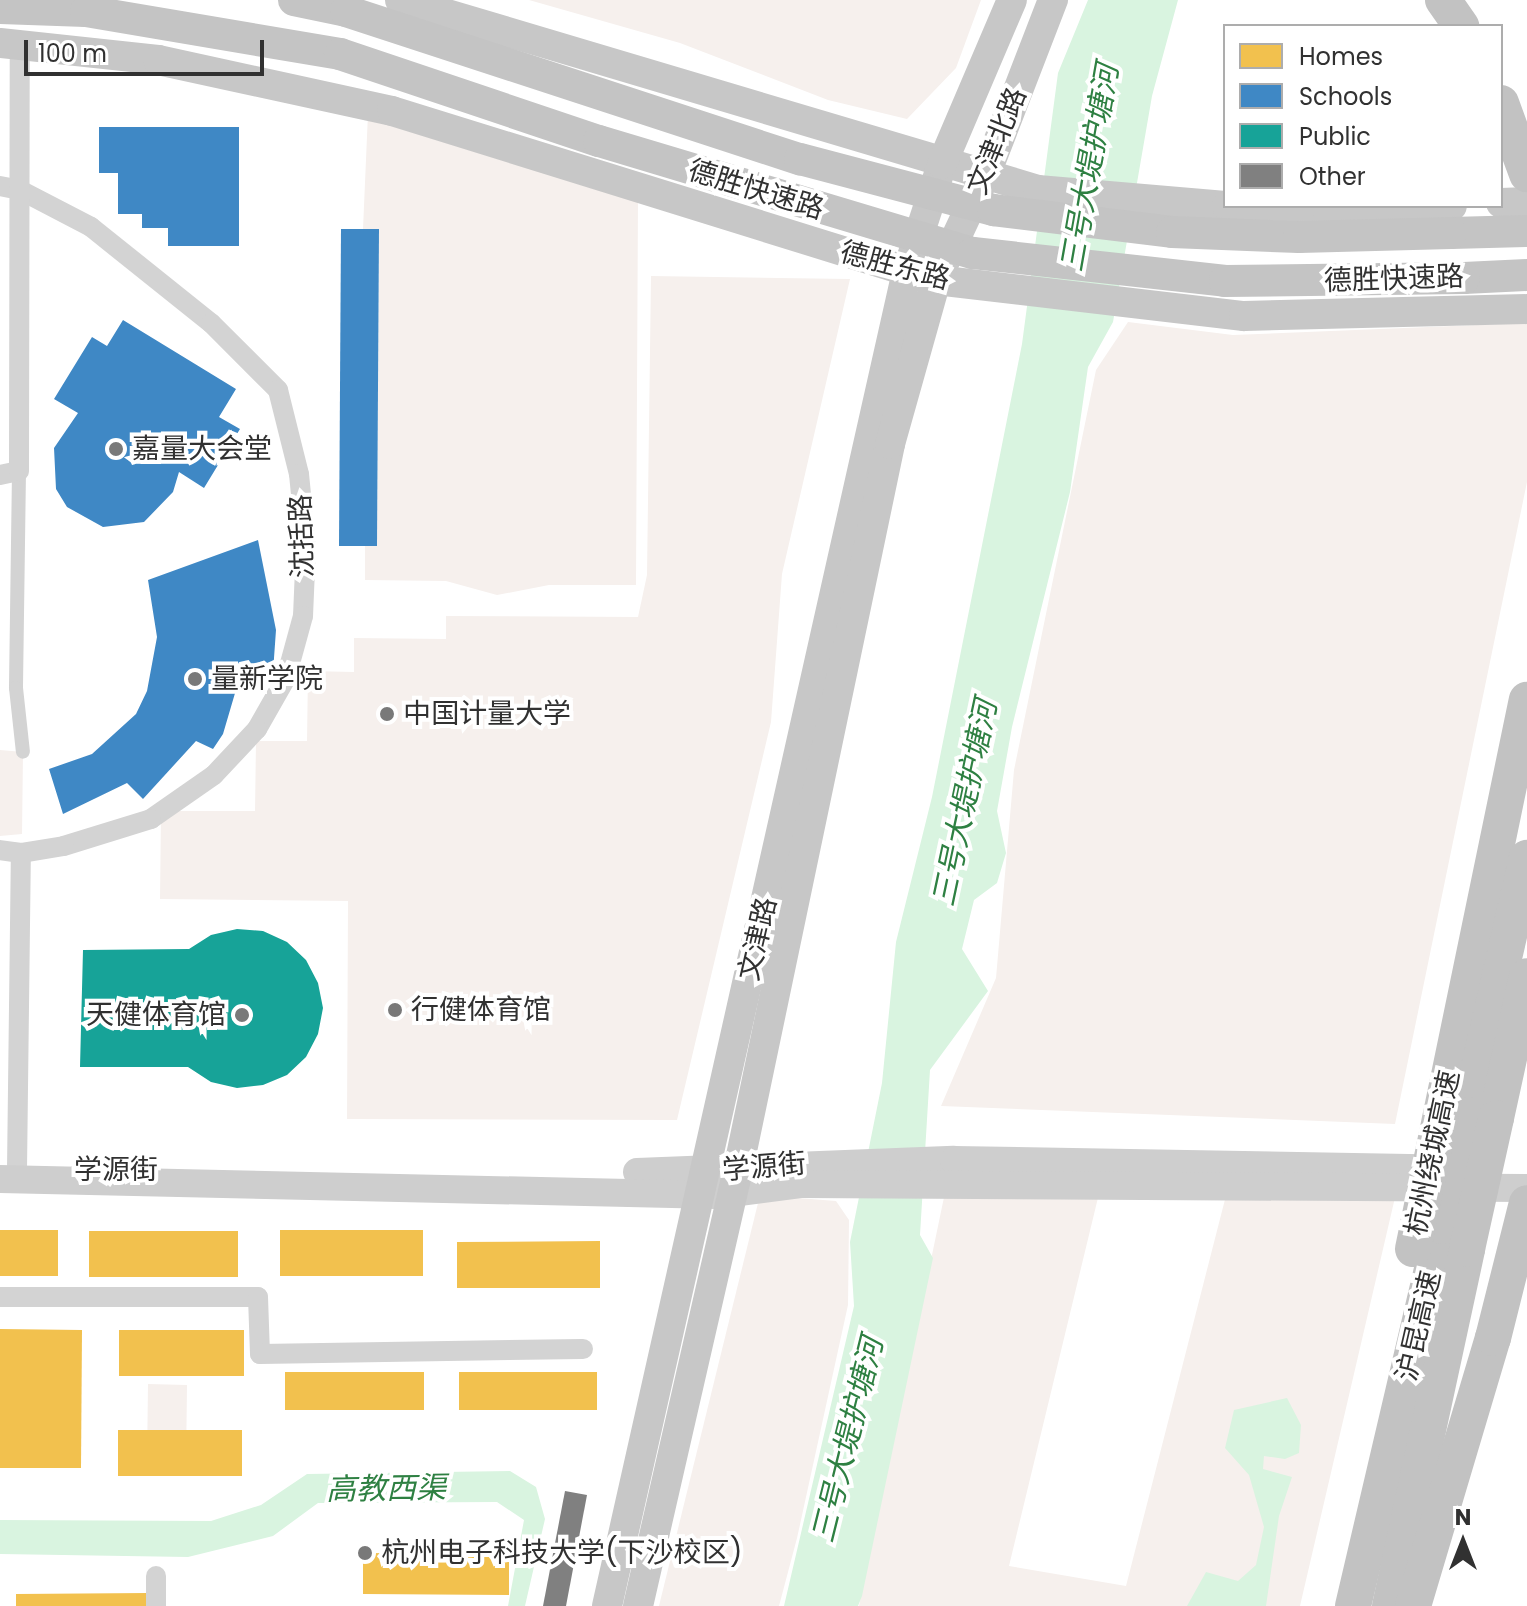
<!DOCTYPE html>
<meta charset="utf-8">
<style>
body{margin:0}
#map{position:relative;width:1527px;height:1606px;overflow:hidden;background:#fff;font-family:Poppins,"Noto Sans SC",sans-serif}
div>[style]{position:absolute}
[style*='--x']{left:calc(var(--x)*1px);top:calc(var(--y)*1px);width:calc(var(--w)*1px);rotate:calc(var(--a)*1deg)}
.green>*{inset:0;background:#f6f0ed}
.water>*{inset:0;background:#d9f4e0}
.homes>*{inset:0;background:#f2c14e}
.schools>*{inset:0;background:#3f88c5}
.public>*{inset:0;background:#17a398}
.building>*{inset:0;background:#808080}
.pedestrian>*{height:14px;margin:-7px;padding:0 7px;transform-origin:7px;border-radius:7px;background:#d3d3d3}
.minor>*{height:20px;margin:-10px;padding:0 10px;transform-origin:10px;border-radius:10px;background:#d3d3d3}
.secondary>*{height:28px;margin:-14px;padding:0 14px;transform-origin:14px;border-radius:14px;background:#cecece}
.primary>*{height:30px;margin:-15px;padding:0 15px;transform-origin:15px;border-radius:15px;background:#c7c7c7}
.trunk>*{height:32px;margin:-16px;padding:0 16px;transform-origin:16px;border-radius:16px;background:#c4c4c4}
.motorway>*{height:36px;margin:-18px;padding:0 18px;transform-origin:18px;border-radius:18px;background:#c2c2c2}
.trunk-bridge>*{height:32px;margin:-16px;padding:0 16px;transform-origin:16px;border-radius:16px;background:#c4c4c4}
.motorway-bridge>*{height:36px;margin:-18px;padding:0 18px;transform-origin:18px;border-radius:18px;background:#c2c2c2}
.dots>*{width:22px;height:22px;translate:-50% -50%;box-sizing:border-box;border:4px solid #fff;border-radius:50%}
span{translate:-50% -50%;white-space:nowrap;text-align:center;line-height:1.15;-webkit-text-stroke:8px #fff;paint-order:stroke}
.street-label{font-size:28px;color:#313131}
.poi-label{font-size:28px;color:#313131}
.left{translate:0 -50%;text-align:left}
.right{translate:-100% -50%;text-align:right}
.water-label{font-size:30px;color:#2e8042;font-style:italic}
.legend{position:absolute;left:1223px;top:24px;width:280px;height:184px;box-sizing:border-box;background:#fff;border:2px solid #adadad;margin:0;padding:10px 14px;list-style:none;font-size:24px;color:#313131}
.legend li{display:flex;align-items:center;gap:16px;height:40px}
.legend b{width:40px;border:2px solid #adadad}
.north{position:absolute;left:1423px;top:1502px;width:80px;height:80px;-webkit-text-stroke:6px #fff;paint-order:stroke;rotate:0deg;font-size:22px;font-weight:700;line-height:32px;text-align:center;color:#313131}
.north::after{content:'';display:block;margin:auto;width:28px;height:36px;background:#313131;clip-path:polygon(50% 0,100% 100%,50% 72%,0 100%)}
.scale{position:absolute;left:24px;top:40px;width:240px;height:36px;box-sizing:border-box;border:4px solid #313131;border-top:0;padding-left:10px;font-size:24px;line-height:28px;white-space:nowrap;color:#313131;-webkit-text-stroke:6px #fff;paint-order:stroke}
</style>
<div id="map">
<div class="green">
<div style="clip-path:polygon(529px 0,981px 0,956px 68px,907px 119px,828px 100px,680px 43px)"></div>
<div style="clip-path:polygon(368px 113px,638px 200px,636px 585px,549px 585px,497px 595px,446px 581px,365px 580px,365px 546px,377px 546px,379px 230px,363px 229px)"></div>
<div style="clip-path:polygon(651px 276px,850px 279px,782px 574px,771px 722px,677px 1120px,347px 1119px,348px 901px,160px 899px,161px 811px,255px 811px,256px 741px,307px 741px,308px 671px,354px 672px,354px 638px,446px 639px,446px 616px,638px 617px,647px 575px)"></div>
<div style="clip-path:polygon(1128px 322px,1233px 335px,1527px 323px,1527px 482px,1395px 1124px,941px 1106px,996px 978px,1014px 770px,1096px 370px)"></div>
<div style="clip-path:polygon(0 750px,23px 752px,22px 834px,0 836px)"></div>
<div style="clip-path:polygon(1231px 1176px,1400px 1176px,1300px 1606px,859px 1606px,948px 1178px,1103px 1177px,1009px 1566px,1126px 1586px)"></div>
<div style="clip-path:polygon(760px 1195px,836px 1201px,849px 1220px,848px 1305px,797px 1538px,779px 1606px,659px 1606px)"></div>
<div style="clip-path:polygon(148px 1384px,187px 1385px,186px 1464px,147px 1463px)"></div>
</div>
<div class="water">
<div style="clip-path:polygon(1088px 0,1178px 0,1152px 96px,1113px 322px,1088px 367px,1070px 492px,1012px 727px,997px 811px,1006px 853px,997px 883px,974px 900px,962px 949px,988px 991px,930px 1070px,920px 1235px,933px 1258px,862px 1596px,858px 1606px,784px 1606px,854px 1306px,850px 1242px,882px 1083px,896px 942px,932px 797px,1022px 344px,1058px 73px)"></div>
<div style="clip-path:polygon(1287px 1398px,1301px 1425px,1299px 1453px,1285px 1459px,1264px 1456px,1263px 1469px,1292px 1477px,1279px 1516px,1266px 1606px,1187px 1606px,1206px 1572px,1238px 1581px,1256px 1565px,1264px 1527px,1249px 1475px,1225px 1448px,1234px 1410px)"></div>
<div style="clip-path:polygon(510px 1471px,536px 1487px,545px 1519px,525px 1606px,508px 1606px,524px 1520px,497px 1502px,318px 1503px,273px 1536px,188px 1557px,0 1554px,0 1520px,211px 1521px,261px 1505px,307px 1474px)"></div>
</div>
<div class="homes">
<div style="clip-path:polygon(0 1230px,58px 1230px,58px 1276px,0 1276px)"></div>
<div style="clip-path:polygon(280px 1230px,423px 1230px,423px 1276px,280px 1276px)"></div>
<div style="clip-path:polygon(89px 1231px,238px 1231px,238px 1277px,89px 1277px)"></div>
<div style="clip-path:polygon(600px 1241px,600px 1288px,457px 1288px,457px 1242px)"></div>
<div style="clip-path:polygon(0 1329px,82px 1330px,81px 1468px,0 1468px)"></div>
<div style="clip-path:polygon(119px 1330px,244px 1330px,244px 1376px,119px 1376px)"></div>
<div style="clip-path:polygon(285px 1372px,424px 1372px,424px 1410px,285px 1410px)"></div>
<div style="clip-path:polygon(459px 1372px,597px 1372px,597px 1410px,459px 1410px)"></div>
<div style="clip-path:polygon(118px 1430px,242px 1430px,242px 1476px,118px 1476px)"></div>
<div style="clip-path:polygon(363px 1553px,509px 1554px,509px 1595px,363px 1594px)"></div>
<div style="clip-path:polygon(148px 1593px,148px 1606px,16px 1606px,16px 1594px)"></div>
</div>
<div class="schools">
<div style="clip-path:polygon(99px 127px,239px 127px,239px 246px,168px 246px,168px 228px,142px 228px,142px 214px,118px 214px,118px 173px,99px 173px)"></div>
<div style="clip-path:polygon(341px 229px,379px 229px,377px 546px,339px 546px)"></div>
<div style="clip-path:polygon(123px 320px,236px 389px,219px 417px,240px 429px,204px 488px,179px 472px,173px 492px,144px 522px,103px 527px,67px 507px,56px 489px,54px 448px,78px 413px,54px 399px,92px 337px,107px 346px)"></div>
<div style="clip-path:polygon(258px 540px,276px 630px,273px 672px,243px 666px,223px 734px,213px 749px,196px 741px,143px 799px,127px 783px,63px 814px,49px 769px,92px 754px,136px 714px,147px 691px,157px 637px,148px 580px)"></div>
</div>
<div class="public">
<div style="clip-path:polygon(237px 929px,263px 931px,287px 942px,306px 960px,318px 983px,323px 1008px,318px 1034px,306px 1057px,287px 1075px,263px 1085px,237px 1088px,211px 1082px,188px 1067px,80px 1067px,83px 950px,189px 949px,211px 935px)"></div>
</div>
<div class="building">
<div style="clip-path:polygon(565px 1491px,587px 1495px,566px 1606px,543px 1606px)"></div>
</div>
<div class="pedestrian">
<div style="--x:19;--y:471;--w:217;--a:90.8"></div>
<div style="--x:16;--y:688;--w:64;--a:83.8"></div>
</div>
<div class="minor">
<div style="--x:0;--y:186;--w:20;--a:11"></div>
<div style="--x:20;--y:190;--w:80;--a:27.5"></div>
<div style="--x:91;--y:227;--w:154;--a:38.7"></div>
<div style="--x:211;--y:323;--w:95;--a:45"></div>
<div style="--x:278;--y:390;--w:87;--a:76"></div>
<div style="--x:299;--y:474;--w:71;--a:84.4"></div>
<div style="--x:306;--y:545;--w:71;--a:92.4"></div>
<div style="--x:303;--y:616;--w:64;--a:105.3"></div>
<div style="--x:286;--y:678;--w:59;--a:119.6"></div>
<div style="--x:257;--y:729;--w:63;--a:133.1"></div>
<div style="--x:214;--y:775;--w:77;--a:145.1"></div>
<div style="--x:151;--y:819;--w:91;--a:162.8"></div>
<div style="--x:64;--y:846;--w:44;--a:170.8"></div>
<div style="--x:21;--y:853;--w:21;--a:-172"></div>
<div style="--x:0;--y:475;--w:19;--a:-12"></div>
<div style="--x:19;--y:471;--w:426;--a:-89.9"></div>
<div style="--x:17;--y:1170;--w:317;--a:-89.3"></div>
<div style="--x:0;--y:1297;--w:258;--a:0"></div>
<div style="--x:258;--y:1297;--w:57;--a:88"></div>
<div style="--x:260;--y:1354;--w:323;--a:-0.9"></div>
<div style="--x:156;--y:1576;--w:30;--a:90"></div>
</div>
<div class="secondary">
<div style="--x:637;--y:1172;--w:317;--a:-2.2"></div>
<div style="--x:954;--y:1160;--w:497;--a:1"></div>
<div style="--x:0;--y:1179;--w:716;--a:1.28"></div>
<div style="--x:716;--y:1195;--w:87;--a:-7.3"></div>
<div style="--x:802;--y:1184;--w:725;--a:0.32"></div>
</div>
<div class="primary">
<div style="--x:400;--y:0;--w:666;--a:16.58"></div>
<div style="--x:1038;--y:190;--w:188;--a:4.9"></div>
<div style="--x:0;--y:43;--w:159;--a:6.1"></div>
<div style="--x:158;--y:60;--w:239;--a:12.3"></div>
<div style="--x:392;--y:111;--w:570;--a:17.26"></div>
<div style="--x:936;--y:280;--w:310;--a:6.7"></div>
<div style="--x:1244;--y:316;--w:283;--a:-1.4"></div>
<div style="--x:1501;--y:203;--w:26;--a:-2"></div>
<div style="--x:1227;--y:206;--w:101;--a:4"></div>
<div style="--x:1328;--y:213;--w:124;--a:-3.2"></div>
<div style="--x:607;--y:1606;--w:1367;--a:-77.33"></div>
<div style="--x:907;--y:272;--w:114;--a:-72"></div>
<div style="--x:942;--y:164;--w:178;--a:-66.9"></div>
<div style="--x:638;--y:1606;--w:447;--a:-77.1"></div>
<div style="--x:738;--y:1170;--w:742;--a:-78.17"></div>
<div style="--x:890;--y:444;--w:170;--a:-74.3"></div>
<div style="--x:936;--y:280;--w:115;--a:-64.8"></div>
<div style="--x:985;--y:176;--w:189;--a:-68.9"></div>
</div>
<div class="trunk">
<div style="--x:294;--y:0;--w:53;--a:11.9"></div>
<div style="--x:0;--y:8;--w:86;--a:2"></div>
<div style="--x:86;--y:11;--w:258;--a:9.6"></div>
<div style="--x:1451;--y:233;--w:76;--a:-1.5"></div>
<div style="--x:1464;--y:278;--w:63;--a:-2.7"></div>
</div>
<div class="motorway">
<div style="--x:1443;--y:0;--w:32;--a:55"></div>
<div style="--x:1501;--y:103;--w:76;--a:69.9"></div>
<div style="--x:1441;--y:1114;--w:423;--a:-78.3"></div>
<div style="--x:1468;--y:1115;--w:264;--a:-77.1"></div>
<div style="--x:1496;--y:1118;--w:145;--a:-77.7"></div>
<div style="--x:1353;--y:1606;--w:368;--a:-76.8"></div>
<div style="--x:1390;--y:1606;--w:365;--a:-77.8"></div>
<div style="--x:1413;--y:1606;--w:280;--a:-73.4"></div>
<div style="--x:1493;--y:1338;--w:139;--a:-75.9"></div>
</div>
<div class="trunk-bridge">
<div style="--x:346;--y:11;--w:478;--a:18.1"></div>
<div style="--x:800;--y:159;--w:200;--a:14.8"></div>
<div style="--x:993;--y:210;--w:180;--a:7"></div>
<div style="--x:1172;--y:232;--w:127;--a:2.3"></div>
<div style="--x:1299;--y:237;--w:152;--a:-1.5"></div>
<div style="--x:340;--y:54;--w:273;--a:18.6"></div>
<div style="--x:599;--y:141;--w:390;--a:16.7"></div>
<div style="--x:973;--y:253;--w:254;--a:6.3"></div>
<div style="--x:1225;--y:281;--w:239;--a:-0.7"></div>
</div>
<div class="motorway-bridge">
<div style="--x:1442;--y:1226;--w:114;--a:-76.8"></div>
<div style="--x:1413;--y:1249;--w:138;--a:-78.3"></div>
<div style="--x:1467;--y:1249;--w:134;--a:-77.5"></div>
</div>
<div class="dots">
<div style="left:116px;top:449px;background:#797979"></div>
<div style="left:195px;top:679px;background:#797979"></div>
<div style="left:387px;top:714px;background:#797979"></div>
<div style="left:395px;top:1010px;background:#797979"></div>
<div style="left:242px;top:1015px;background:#797979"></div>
<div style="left:365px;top:1553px;background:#797979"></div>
</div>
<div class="street-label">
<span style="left:997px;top:141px;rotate:-68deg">文津北路</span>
<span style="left:756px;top:190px;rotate:17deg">德胜快速路</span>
<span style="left:895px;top:266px;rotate:15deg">德胜东路</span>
<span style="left:1394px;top:279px;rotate:-2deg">德胜快速路</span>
<span style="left:302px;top:536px;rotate:-92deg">沈括路</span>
<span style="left:758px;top:939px;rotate:-77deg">文津路</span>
<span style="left:1433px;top:1153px;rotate:-78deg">杭州绕城高速</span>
<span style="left:764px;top:1167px;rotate:-5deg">学源街</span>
<span style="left:116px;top:1170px">学源街</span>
<span style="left:1419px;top:1326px;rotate:-77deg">沪昆高速</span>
</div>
<div class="poi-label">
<span class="left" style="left:132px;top:449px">嘉量大会堂</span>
<span class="left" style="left:211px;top:679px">量新学院</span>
<span class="left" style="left:403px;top:714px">中国计量大学</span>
<span class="left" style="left:411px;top:1010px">行健体育馆</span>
<span class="right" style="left:226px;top:1015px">天健体育馆</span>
<span class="left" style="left:381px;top:1553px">杭州电子科技大学(下沙校区)</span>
</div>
<div class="water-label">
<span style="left:1090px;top:168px;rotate:-80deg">三号大堤护塘河</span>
<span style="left:965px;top:803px;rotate:-78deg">三号大堤护塘河</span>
<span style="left:848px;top:1440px;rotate:-76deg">三号大堤护塘河</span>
<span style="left:386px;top:1489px;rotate:-1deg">高教西渠</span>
</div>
<ul class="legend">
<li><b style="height:22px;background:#f2c14e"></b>Homes</li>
<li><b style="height:22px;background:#3f88c5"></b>Schools</li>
<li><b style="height:22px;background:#17a398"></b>Public</li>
<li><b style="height:22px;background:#808080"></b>Other</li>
</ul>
<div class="north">N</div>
<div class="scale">100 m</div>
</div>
